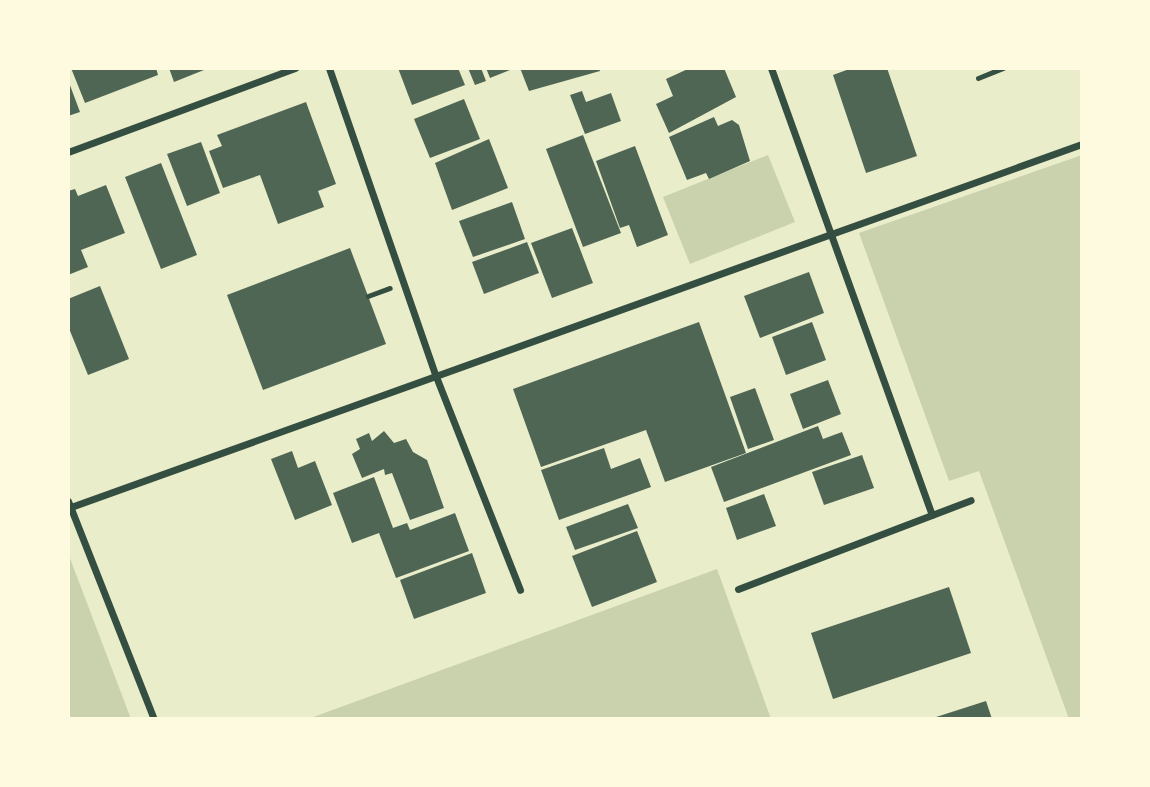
<!DOCTYPE html>
<style>
body{margin:0}
#map{position:relative;width:1150px;height:787px;overflow:hidden;background:#e9edc9;font-family:"Libre Baskerville",serif}
div>[style]{position:absolute}
[style*='--x']{left:calc(var(--x)*1px);top:calc(var(--y)*1px);width:calc(var(--w)*1px);rotate:calc(var(--a)*1deg)}
.green>*{inset:0;background:#cad2ad}
.building>*{inset:0;background:#4f6655}
.path>*{height:4.5px;margin:-2.25px;padding:0 2.25px;transform-origin:2.25px;border-radius:2.25px;background:#344e41}
.service>*{height:5px;margin:-2.5px;padding:0 2.5px;transform-origin:2.5px;border-radius:2.5px;background:#344e41}
.minor>*{height:7px;margin:-3.5px;padding:0 3.5px;transform-origin:3.5px;border-radius:3.5px;background:#344e41}
span{translate:-50% -50%;white-space:nowrap;text-align:center;line-height:1.15;-webkit-text-stroke:5px #fefae0;paint-order:stroke}
.frame{position:absolute;inset:0;border:70px solid #fefae0;pointer-events:none}
</style>
<div id="map">
<div class="green">
<div style="clip-path:polygon(768px 155px,795px 222px,690px 264px,663px 197px)"></div>
<div style="clip-path:polygon(1082px 155px,1082px 719px,1069px 719px,979px 471px,949px 481px,859px 233px)"></div>
<div style="clip-path:polygon(68px 553px,131px 719px,68px 719px)"></div>
<div style="clip-path:polygon(717px 569px,771px 719px,308px 719px)"></div>
</div>
<div class="building">
<div style="clip-path:polygon(71px 68px,156px 68px,158px 75px,85px 103px)"></div>
<div style="clip-path:polygon(169px 68px,209px 68px,174px 82px)"></div>
<div style="clip-path:polygon(398px 68px,458px 68px,465px 85px,412px 105px)"></div>
<div style="clip-path:polygon(468px 68px,481px 68px,486px 81px,475px 85px)"></div>
<div style="clip-path:polygon(486px 68px,515px 68px,490px 78px)"></div>
<div style="clip-path:polygon(520px 68px,599px 68px,600px 71px,529px 91px)"></div>
<div style="clip-path:polygon(690px 68px,724px 68px,736px 97px,669px 133px,656px 104px,673px 96px,666px 79px)"></div>
<div style="clip-path:polygon(852px 68px,887px 68px,917px 156px,866px 173px,833px 75px)"></div>
<div style="clip-path:polygon(68px 80px,80px 112px,68px 116px)"></div>
<div style="clip-path:polygon(582px 91px,586px 102px,611px 93px,621px 121px,585px 134px,570px 95px)"></div>
<div style="clip-path:polygon(464px 99px,480px 139px,430px 158px,414px 119px)"></div>
<div style="clip-path:polygon(306px 102px,336px 184px,318px 191px,324px 207px,278px 224px,260px 175px,223px 188px,209px 151px,222px 146px,217px 135px)"></div>
<div style="clip-path:polygon(714px 117px,718px 126px,732px 120px,739px 125px,750px 161px,709px 179px,706px 173px,687px 180px,669px 137px)"></div>
<div style="clip-path:polygon(583px 135px,621px 233px,583px 247px,546px 149px)"></div>
<div style="clip-path:polygon(489px 139px,508px 188px,452px 210px,435px 163px)"></div>
<div style="clip-path:polygon(201px 142px,220px 193px,187px 206px,167px 154px)"></div>
<div style="clip-path:polygon(635px 146px,668px 235px,637px 247px,629px 225px,620px 228px,596px 161px)"></div>
<div style="clip-path:polygon(161px 163px,197px 255px,161px 269px,125px 177px)"></div>
<div style="clip-path:polygon(106px 185px,125px 233px,81px 250px,88px 267px,68px 275px,68px 191px,75px 189px,78px 196px)"></div>
<div style="clip-path:polygon(512px 202px,525px 239px,473px 257px,459px 221px)"></div>
<div style="clip-path:polygon(572px 228px,593px 283px,552px 298px,531px 243px)"></div>
<div style="clip-path:polygon(527px 242px,539px 273px,484px 294px,472px 262px)"></div>
<div style="clip-path:polygon(350px 248px,386px 344px,263px 390px,227px 295px)"></div>
<div style="clip-path:polygon(809px 272px,824px 313px,760px 338px,744px 296px)"></div>
<div style="clip-path:polygon(100px 286px,129px 359px,88px 375px,68px 326px,68px 299px)"></div>
<div style="clip-path:polygon(699px 322px,746px 453px,665px 482px,646px 430px,541px 467px,513px 389px)"></div>
<div style="clip-path:polygon(812px 322px,826px 360px,786px 375px,772px 337px)"></div>
<div style="clip-path:polygon(828px 380px,841px 414px,803px 429px,790px 394px)"></div>
<div style="clip-path:polygon(755px 388px,774px 440px,748px 449px,730px 397px)"></div>
<div style="clip-path:polygon(818px 426px,823px 439px,842px 432px,851px 455px,724px 502px,711px 467px)"></div>
<div style="clip-path:polygon(384px 431px,394px 443px,406px 439px,413px 452px,427px 460px,444px 508px,410px 520px,392px 473px,385px 475px,384px 469px,362px 478px,352px 454px,360px 449px,356px 439px,369px 433px,372px 441px)"></div>
<div style="clip-path:polygon(604px 448px,611px 469px,640px 458px,651px 487px,559px 520px,541px 470px)"></div>
<div style="clip-path:polygon(292px 451px,298px 468px,315px 461px,332px 505px,295px 520px,271px 459px)"></div>
<div style="clip-path:polygon(862px 455px,874px 488px,824px 505px,812px 472px)"></div>
<div style="clip-path:polygon(374px 477px,393px 528px,407px 523px,410px 530px,455px 513px,469px 551px,396px 578px,379px 533px,352px 543px,333px 493px)"></div>
<div style="clip-path:polygon(764px 494px,776px 526px,737px 540px,726px 508px)"></div>
<div style="clip-path:polygon(628px 504px,638px 528px,575px 550px,566px 527px)"></div>
<div style="clip-path:polygon(637px 531px,657px 582px,592px 607px,572px 556px)"></div>
<div style="clip-path:polygon(472px 553px,486px 593px,414px 619px,400px 580px)"></div>
<div style="clip-path:polygon(949px 587px,971px 653px,833px 699px,811px 633px)"></div>
<div style="clip-path:polygon(986px 701px,992px 719px,933px 719px,933px 718px)"></div>
</div>
<div class="path">
<div style="--x:368;--y:296;--w:23;--a:-20"></div>
</div>
<div class="service">
<div style="--x:978;--y:78;--w:27;--a:-22"></div>
</div>
<div class="minor">
<div style="--x:329;--y:68;--w:324;--a:70.9"></div>
<div style="--x:435;--y:374;--w:232;--a:68.5"></div>
<div style="--x:771;--y:68;--w:475;--a:70.2"></div>
<div style="--x:68;--y:152;--w:242;--a:-20.3"></div>
<div style="--x:68;--y:501;--w:234;--a:68.5"></div>
<div style="--x:68;--y:508;--w:1077;--a:-19.75"></div>
<div style="--x:738;--y:589;--w:249;--a:-20.9"></div>
</div>
<div class="frame"></div>
</div>
